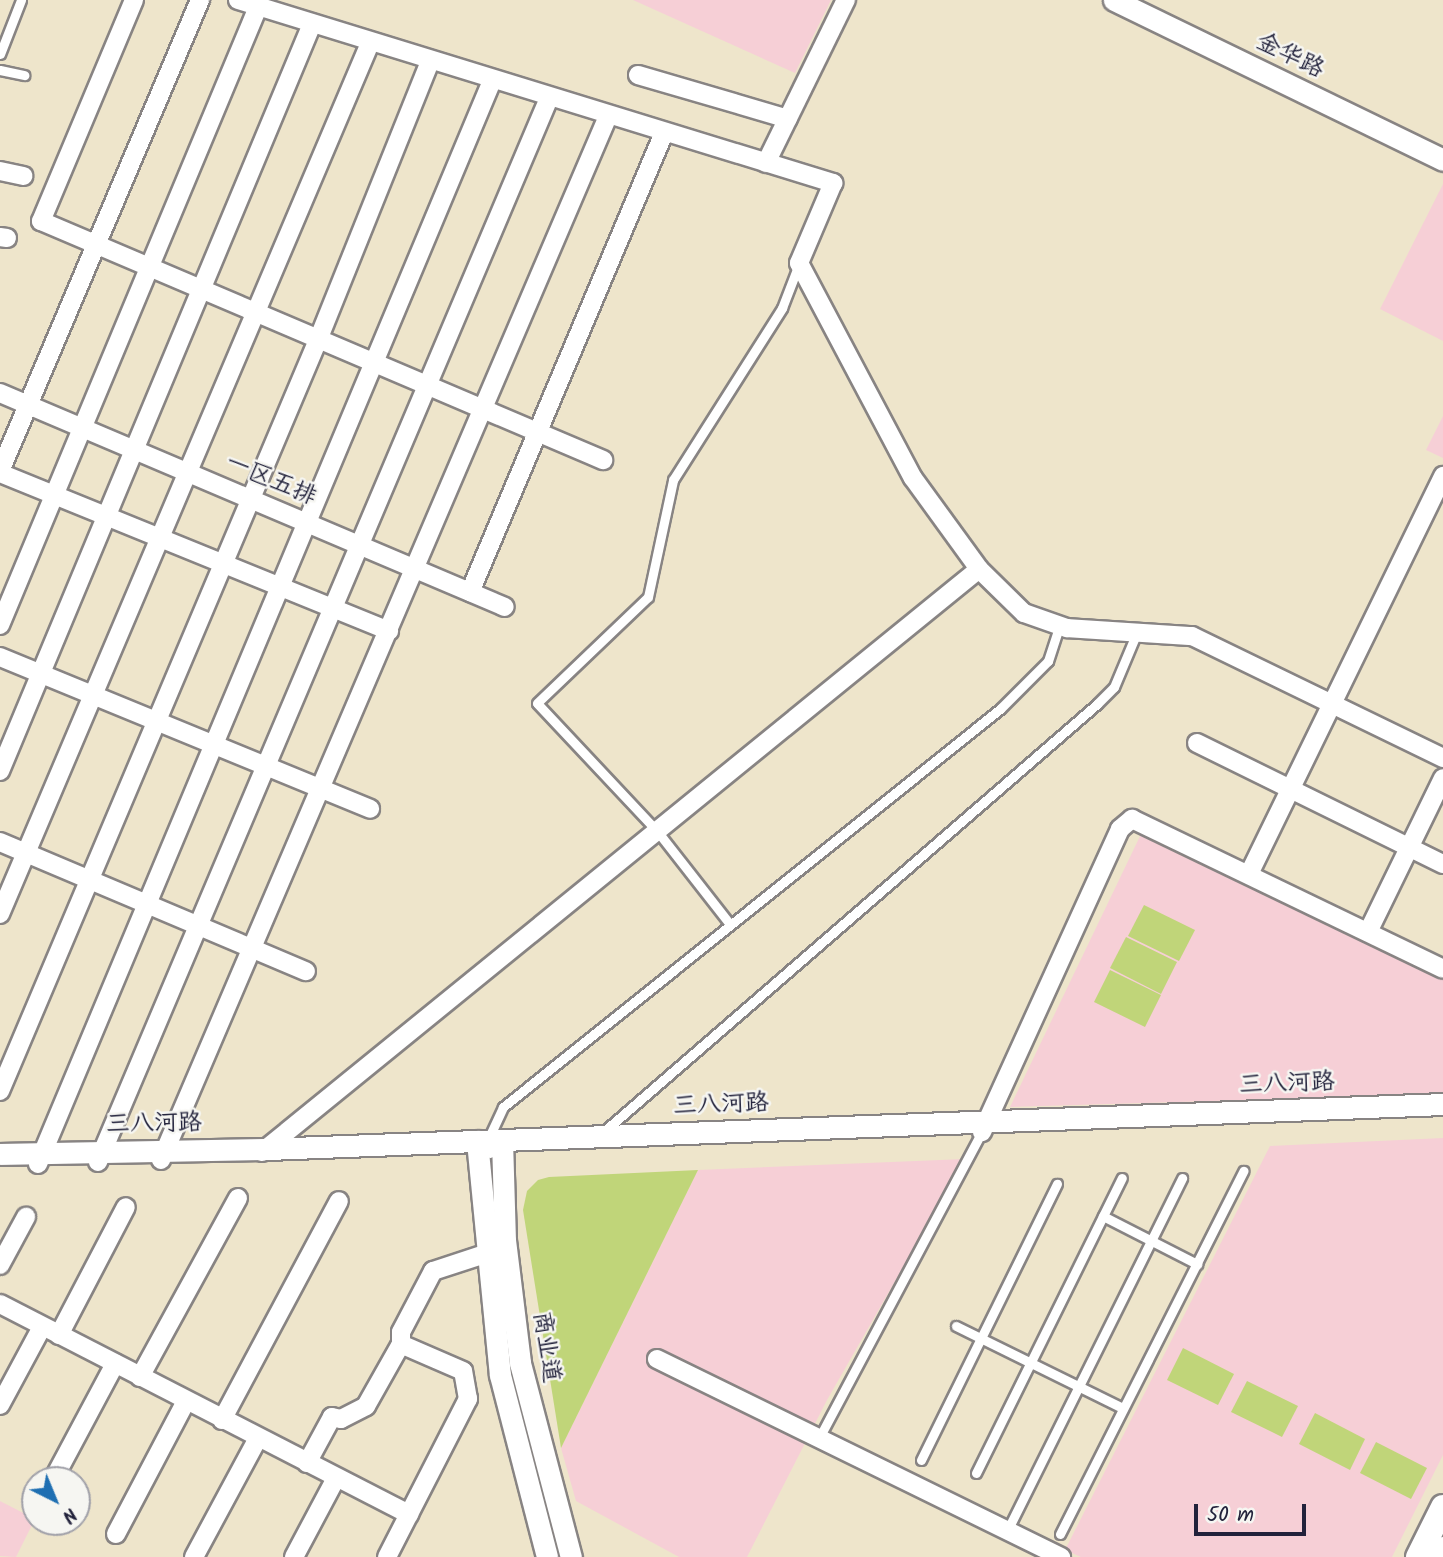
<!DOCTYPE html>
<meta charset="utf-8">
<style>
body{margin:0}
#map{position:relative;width:1443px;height:1557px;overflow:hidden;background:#eee5cb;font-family:Kalam,"LXGW WenKai TC",sans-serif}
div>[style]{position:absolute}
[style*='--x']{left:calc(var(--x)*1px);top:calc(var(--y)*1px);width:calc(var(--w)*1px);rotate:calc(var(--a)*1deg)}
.built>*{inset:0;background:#f6cfd6}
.green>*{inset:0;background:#c0d579}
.roads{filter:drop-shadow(2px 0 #888483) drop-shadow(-2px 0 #888483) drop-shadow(0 2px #888483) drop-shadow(0 -2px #888483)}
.service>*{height:9px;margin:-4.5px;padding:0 4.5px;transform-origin:4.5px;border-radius:4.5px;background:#fff}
.minor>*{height:18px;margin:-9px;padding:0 9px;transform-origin:9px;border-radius:9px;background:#fff}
.tertiary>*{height:21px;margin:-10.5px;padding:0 10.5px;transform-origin:10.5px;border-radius:10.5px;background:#fff}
.secondary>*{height:24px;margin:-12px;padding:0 12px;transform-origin:12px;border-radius:12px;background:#fff}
span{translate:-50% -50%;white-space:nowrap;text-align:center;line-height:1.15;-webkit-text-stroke:5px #f6f6f2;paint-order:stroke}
.street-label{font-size:24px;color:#22223b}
.north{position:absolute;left:21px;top:1466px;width:70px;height:70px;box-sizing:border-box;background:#f6f6f2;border:2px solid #a1a1a9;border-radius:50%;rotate:137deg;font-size:19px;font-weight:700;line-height:28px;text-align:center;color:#22223b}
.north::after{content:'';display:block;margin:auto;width:24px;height:32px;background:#1f6fb2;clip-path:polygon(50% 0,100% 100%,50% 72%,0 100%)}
.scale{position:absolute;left:1194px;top:1504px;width:112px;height:32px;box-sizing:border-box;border:4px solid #22223b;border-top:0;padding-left:9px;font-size:21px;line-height:24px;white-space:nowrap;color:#22223b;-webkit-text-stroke:5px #f6f6f2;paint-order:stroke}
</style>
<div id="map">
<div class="built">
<div style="clip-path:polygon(633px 0,831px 0,795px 73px)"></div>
<div style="clip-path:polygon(1443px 184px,1443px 341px,1380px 309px)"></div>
<div style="clip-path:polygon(1443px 416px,1443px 458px,1426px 450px)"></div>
<div style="clip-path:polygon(1142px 832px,1443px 977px,1443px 1094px,1010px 1107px)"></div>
<div style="clip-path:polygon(1443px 1138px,1443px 1455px,1392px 1557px,1081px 1557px,1065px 1550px,1270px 1146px)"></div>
<div style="clip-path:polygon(965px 1159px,827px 1400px,747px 1557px,679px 1557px,576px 1501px,561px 1448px,698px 1170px)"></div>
<div style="clip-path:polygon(0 1501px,35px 1519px,16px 1557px,0 1556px)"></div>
</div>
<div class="green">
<div style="clip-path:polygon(1144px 905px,1195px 930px,1179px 961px,1128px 936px)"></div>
<div style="clip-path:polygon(1126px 937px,1177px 962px,1161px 994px,1110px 968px)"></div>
<div style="clip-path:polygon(1110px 970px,1161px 995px,1145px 1027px,1094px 1002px)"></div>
<div style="clip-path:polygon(698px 1170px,561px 1448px,523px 1210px,527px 1191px,538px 1180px,549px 1177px)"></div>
<div style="clip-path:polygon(1183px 1348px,1234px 1374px,1218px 1405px,1167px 1380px)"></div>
<div style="clip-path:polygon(1247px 1381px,1298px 1406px,1282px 1437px,1231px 1412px)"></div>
<div style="clip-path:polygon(1315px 1413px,1365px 1439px,1350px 1470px,1299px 1444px)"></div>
<div style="clip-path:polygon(1376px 1442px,1427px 1468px,1411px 1499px,1360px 1473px)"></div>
</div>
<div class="roads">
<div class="service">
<div style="--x:0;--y:54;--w:58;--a:-68.7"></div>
<div style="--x:0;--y:70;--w:25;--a:12"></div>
<div style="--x:729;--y:923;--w:117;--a:-128"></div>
<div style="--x:657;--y:831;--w:175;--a:-133.2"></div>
<div style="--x:537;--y:703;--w:153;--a:-43.7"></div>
<div style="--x:648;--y:597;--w:120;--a:-77.9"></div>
<div style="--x:673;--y:480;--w:204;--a:-57.6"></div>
<div style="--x:782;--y:308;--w:47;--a:-68.9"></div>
<div style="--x:602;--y:1133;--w:655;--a:-40.91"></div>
<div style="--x:1097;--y:704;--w:24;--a:-45"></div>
<div style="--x:1114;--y:687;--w:60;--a:-67.3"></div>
<div style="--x:490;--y:1153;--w:20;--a:-87"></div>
<div style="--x:491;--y:1133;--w:29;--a:-65"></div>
<div style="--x:503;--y:1107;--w:637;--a:-38.69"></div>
<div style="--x:1000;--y:709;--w:68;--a:-45"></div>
<div style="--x:1048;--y:661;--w:38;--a:-72"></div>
<div style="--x:1103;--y:1216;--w:106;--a:27.1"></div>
<div style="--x:956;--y:1326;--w:186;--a:26.2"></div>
<div style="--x:819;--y:1438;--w:347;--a:-62"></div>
<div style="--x:921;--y:1460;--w:308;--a:-63.8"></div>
<div style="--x:976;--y:1473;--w:329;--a:-63.7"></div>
<div style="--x:1007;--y:1531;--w:394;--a:-63.6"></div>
<div style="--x:1060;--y:1534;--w:407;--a:-63.2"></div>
</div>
<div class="minor">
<div style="--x:134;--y:0;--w:240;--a:112.8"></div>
<div style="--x:41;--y:221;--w:611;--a:23.04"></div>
<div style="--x:238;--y:0;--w:623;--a:17.1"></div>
<div style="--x:833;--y:183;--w:87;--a:113"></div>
<div style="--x:799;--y:263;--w:243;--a:62.1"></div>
<div style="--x:913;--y:478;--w:112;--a:54"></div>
<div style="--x:979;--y:569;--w:63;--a:44.4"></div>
<div style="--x:1024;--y:613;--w:46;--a:19.2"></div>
<div style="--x:1067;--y:628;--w:125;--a:3.7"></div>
<div style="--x:1192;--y:636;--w:279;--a:25.9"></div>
<div style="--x:638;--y:75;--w:156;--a:16.3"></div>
<div style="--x:766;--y:163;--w:182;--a:-63.9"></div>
<div style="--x:0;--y:171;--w:24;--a:12"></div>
<div style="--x:0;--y:237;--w:7;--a:8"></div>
<div style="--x:0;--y:393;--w:548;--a:22.97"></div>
<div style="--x:0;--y:471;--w:512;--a:-66.99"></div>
<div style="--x:0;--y:473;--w:420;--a:22.1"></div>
<div style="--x:470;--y:592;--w:499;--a:-67.1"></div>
<div style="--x:0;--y:625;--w:670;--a:-67.34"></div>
<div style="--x:0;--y:657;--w:400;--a:22.3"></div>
<div style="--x:1197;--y:743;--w:274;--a:26.2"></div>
<div style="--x:0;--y:771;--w:810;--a:-67.33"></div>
<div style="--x:0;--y:842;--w:332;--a:22.9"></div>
<div style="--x:1249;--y:874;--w:443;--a:-64"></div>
<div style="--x:0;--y:914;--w:946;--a:-66.98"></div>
<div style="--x:1368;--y:932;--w:171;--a:-64"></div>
<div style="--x:0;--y:1091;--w:816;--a:-67.05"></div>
<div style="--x:318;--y:340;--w:300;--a:-68.1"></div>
<div style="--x:982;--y:1132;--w:333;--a:-65.5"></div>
<div style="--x:1120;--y:829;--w:16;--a:-40"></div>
<div style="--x:1132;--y:819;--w:345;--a:25.7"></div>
<div style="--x:262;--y:1152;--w:924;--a:-39.11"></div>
<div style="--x:161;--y:1160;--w:1136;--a:-66.82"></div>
<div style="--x:98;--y:1162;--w:1156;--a:-67.03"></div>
<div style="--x:38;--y:1164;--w:1174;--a:-67.26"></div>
<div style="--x:0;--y:1265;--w:55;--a:-61.6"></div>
<div style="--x:0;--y:1304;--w:460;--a:27.2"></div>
<div style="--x:59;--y:1335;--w:144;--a:-62.4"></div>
<div style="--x:657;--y:1359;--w:450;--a:26.1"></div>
<div style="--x:140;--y:1377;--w:204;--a:-61.3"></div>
<div style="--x:0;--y:1405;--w:89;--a:-61.7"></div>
<div style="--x:222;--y:1420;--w:248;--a:-61.9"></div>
<div style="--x:307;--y:1463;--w:52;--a:-61.5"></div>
<div style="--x:332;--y:1417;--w:9;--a:13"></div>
<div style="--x:341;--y:1419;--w:28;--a:-27"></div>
<div style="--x:366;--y:1406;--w:71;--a:-60.6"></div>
<div style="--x:53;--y:1480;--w:132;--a:-61.9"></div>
<div style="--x:116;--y:1534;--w:150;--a:-62.2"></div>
<div style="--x:194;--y:1557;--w:135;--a:-61.7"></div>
<div style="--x:294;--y:1557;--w:89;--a:-62"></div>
<div style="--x:387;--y:1557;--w:178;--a:-62.9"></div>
<div style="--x:468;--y:1399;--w:28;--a:-100"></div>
<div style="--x:463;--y:1371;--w:68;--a:-156.5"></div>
<div style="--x:401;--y:1344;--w:12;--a:-90"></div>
<div style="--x:401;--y:1332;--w:69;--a:-62.3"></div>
<div style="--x:433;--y:1271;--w:55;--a:-18.1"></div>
</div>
<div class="tertiary">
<div style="--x:1114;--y:0;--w:366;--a:25.9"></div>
<div style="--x:502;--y:1140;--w:100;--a:88.3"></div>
<div style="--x:505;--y:1240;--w:124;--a:83"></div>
<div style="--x:520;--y:1363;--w:201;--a:75.3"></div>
<div style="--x:477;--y:1141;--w:235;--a:84.4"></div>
<div style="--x:500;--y:1375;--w:188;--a:75.5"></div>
<div style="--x:0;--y:1154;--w:267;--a:-1.1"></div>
<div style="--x:267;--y:1149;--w:1177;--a:-2.19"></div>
</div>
<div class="secondary">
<div style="--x:1418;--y:1557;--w:56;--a:-63.4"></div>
<div style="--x:1439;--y:1557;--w:9;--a:-63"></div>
</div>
</div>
<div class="street-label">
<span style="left:1290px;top:56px;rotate:26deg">金华路</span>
<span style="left:271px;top:480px;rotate:23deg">一区五排</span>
<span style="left:1287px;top:1084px;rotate:-2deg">三八河路</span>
<span style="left:721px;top:1105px;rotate:-2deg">三八河路</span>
<span style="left:154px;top:1124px;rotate:-1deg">三八河路</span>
<span style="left:546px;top:1347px;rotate:81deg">商业道</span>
</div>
<div class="north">N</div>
<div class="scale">50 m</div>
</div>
